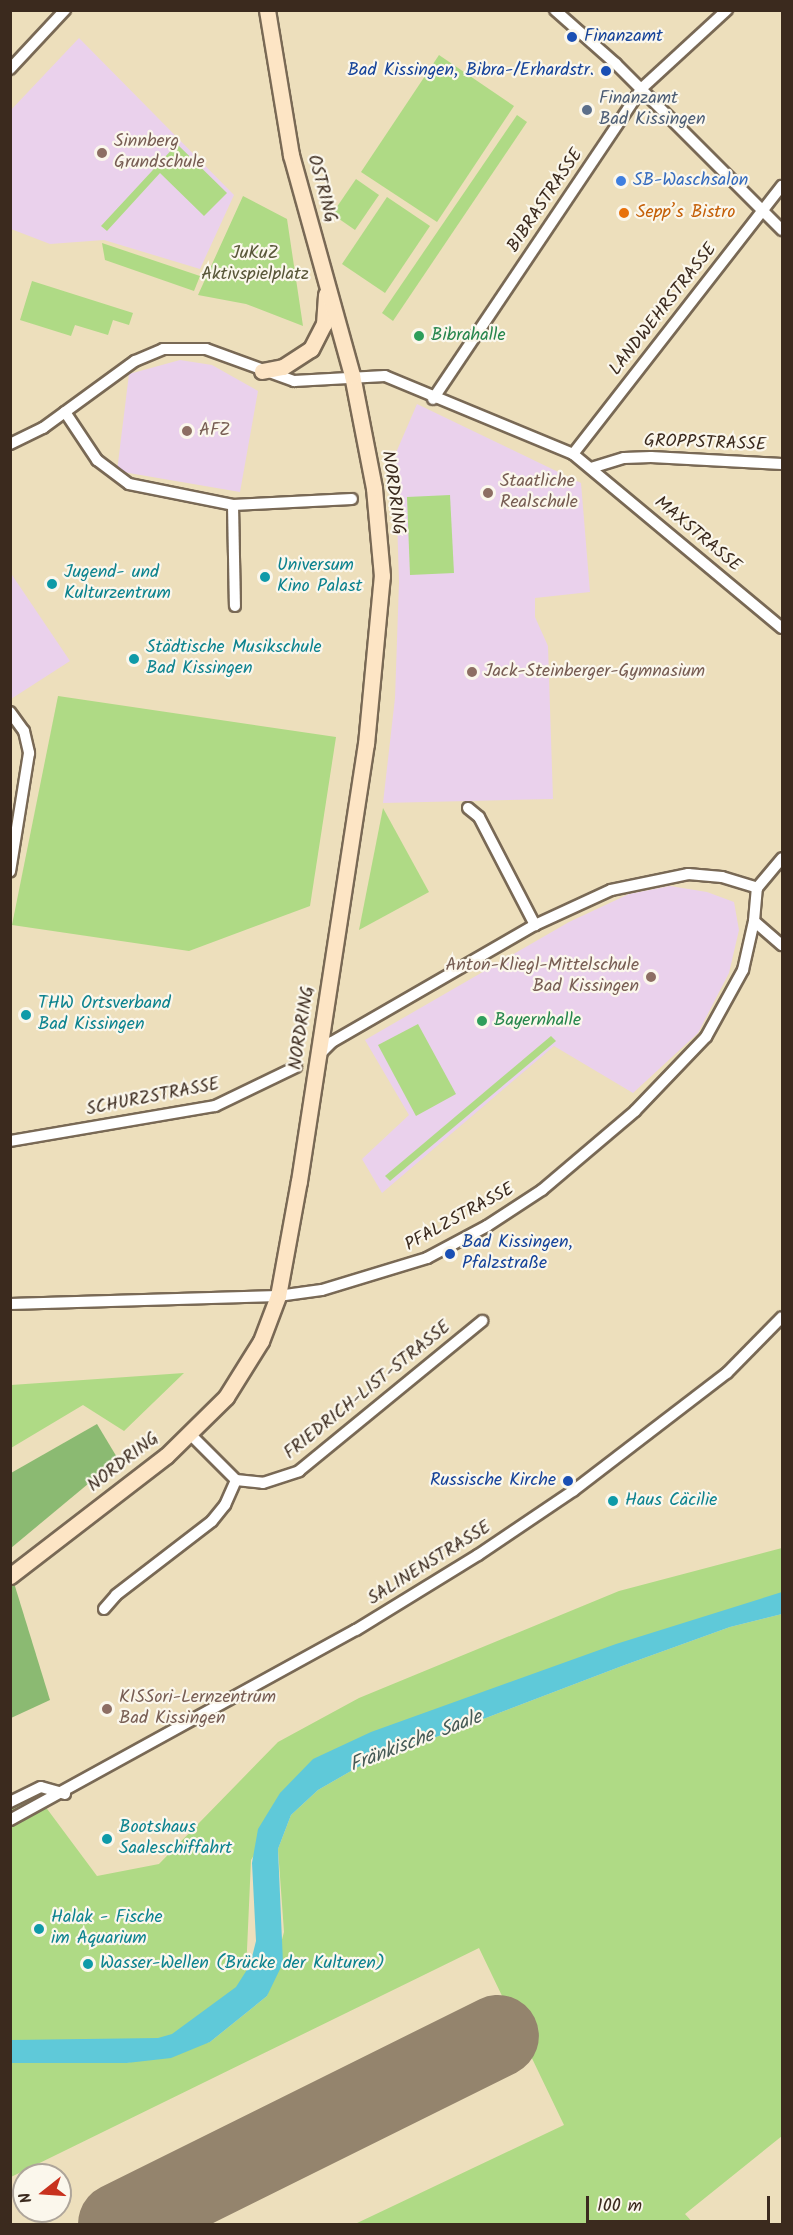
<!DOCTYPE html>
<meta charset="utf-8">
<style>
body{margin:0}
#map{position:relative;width:793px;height:2235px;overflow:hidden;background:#eddfbc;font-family:Kalam,sans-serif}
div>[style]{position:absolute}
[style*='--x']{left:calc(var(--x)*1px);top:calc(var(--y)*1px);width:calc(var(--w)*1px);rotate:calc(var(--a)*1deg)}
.built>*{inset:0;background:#ead1ec}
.green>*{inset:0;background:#afda85}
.forest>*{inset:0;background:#8bba72}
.water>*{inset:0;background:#5fc9d9}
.runway>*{height:82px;margin:-41px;padding:0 41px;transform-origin:41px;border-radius:41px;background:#94846d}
.roads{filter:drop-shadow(2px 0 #796955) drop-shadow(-2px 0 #796955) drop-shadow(0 2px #796955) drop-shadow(0 -2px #796955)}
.street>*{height:10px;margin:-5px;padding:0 5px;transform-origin:5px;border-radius:5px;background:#fff}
.secondary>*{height:15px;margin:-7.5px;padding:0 7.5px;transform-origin:7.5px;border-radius:7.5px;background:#fde5c5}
.dots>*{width:16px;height:16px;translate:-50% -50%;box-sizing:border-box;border:3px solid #fbf7ec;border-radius:50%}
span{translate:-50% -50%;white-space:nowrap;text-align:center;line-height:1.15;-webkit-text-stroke:4.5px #fbf7ec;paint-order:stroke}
.transit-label{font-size:18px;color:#164399}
.left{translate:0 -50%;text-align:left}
.right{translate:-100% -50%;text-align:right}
.service-label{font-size:18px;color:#4e5e75}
.education-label{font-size:18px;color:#785e54}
.shop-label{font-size:18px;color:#366cbe}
.street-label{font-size:18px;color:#3b2a1e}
.food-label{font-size:18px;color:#c56008}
.park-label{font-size:18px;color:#585638}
.leisure-label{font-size:18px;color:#27864d}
.culture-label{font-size:18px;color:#0d838f}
.water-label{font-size:20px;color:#465a56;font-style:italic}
.frame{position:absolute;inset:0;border:12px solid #3b2a1e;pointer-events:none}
.north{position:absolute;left:12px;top:2163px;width:60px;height:60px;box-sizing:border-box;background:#fbf7ec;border:2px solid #aea59a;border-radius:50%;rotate:253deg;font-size:16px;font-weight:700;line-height:24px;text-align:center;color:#3b2a1e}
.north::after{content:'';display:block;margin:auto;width:21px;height:27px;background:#c8321e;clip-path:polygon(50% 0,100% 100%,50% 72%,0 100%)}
.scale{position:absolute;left:586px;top:2196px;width:184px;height:27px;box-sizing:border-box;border:3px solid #3b2a1e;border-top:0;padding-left:8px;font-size:18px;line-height:21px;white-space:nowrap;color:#3b2a1e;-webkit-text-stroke:4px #fbf7ec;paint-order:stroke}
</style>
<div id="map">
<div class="built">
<div style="clip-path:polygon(79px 38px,234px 195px,200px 269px,104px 240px,50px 244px,11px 229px,10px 111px)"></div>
<div style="clip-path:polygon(180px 360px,212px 365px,258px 391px,240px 492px,117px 471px,129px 374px)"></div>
<div style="clip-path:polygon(417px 404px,581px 483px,590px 592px,535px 598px,535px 617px,548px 646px,553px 799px,383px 803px,395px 698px,399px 582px,395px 455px)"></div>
<div style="clip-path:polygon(10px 572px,70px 661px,11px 699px,10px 699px)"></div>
<div style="clip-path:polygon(670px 886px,707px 892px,734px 902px,739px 930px,729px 973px,698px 1033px,633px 1093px,554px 1046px,382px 1193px,362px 1159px,409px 1115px,365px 1040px,569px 922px,629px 894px)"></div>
</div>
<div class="green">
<div style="clip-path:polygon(439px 55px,514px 106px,437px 222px,361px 172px)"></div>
<div style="clip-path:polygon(517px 115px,527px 122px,393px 321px,382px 313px)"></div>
<div style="clip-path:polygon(177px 144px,227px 193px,204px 216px,160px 173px,107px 231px,101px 226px)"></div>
<div style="clip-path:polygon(356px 179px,379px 195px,355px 230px,332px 214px)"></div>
<div style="clip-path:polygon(243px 196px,287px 219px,303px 326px,246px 304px,198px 295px)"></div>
<div style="clip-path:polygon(387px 197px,430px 226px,385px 293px,342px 264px)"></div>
<div style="clip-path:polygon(102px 243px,200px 276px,194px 291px,105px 260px)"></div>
<div style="clip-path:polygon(32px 281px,133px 313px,129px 325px,113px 320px,108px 335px,75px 325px,71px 336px,20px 320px)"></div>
<div style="clip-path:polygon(450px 495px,454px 573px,410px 575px,407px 497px)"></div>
<div style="clip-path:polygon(58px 696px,336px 737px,310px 906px,189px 951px,12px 925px)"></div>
<div style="clip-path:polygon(383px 808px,429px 892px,359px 930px)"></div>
<div style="clip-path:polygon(418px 1024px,456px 1094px,416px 1116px,378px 1045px)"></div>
<div style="clip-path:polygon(551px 1036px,556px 1041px,390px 1181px,385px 1176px)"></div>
<div style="clip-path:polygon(184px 1373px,124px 1431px,83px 1405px,11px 1448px,11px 1385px)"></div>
<div style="clip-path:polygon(782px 1548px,782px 1599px,301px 1779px,251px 1860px,245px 1995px,178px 2038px,11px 2051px,11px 1805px,36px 1794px,97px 1876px,159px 1864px,278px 1742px,359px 1698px,619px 1591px)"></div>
<div style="clip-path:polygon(782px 1614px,782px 2136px,685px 2214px,694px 2224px,355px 2224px,564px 2125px,479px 1948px,11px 2177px,11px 2063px,127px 2063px,210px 2042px,267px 1996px,284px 1932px,278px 1849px,291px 1815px,318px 1790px,358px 1767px,622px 1666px,730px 1627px)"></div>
</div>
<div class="forest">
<div style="clip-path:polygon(97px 1424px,118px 1459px,11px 1548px,11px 1473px)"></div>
<div style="clip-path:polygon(10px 1570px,50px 1700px,11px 1718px,10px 1718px)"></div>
</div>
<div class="water">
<div style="clip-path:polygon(782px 1592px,782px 1614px,730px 1627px,622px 1666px,358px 1767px,318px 1790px,291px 1815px,278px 1849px,283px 1963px,267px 1996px,210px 2042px,171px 2058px,127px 2063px,11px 2063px,11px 2040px,158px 2038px,172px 2034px,236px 1987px,250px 1965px,256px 1941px,252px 1863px,258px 1829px,280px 1793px,313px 1759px,371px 1732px,616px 1644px)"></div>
</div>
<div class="runway">
<div style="--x:119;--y:2224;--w:423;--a:-26.4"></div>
</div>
<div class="roads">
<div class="street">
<div style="--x:555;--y:10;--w:81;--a:41.5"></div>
<div style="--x:616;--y:64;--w:235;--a:45"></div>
<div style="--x:10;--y:69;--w:81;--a:-47"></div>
<div style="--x:433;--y:399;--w:373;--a:-56.1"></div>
<div style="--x:641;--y:89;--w:117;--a:-42.6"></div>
<div style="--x:65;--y:412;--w:58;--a:56.3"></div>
<div style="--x:97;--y:460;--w:40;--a:37"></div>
<div style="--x:129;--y:484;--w:106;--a:11.4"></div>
<div style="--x:233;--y:505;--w:101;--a:88.9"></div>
<div style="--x:10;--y:444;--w:37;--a:-26"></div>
<div style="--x:43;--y:428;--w:114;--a:-36.1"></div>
<div style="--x:135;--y:361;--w:30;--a:-23"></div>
<div style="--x:163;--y:349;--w:43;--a:0"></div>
<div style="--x:206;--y:349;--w:94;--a:20"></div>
<div style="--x:294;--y:381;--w:91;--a:-3.1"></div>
<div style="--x:385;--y:376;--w:204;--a:22.5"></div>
<div style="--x:573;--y:454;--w:272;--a:39.8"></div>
<div style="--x:573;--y:454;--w:340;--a:-52.1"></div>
<div style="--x:591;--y:468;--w:34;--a:-17"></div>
<div style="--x:624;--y:458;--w:27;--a:-2"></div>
<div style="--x:651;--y:457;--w:131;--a:3.1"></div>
<div style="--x:233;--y:505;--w:119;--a:-2.9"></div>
<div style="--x:10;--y:712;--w:24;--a:54"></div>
<div style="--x:24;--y:731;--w:23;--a:77"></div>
<div style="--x:29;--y:753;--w:120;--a:99.1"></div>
<div style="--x:468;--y:808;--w:14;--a:39"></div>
<div style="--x:479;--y:817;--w:122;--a:62.6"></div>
<div style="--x:757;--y:888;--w:39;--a:-50"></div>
<div style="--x:754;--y:921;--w:37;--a:41"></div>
<div style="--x:319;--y:1055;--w:18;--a:-45"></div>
<div style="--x:332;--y:1042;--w:234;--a:-30"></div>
<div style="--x:535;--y:925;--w:84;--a:-24.7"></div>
<div style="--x:611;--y:890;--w:79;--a:-11.7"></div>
<div style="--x:688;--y:874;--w:34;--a:5"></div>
<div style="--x:722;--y:877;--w:37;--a:17"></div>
<div style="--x:10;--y:1141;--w:208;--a:-9.7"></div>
<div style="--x:215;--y:1106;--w:90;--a:-25.7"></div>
<div style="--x:10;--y:1304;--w:268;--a:-1.7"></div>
<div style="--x:278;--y:1296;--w:44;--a:-7.8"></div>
<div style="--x:322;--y:1290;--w:110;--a:-16.9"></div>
<div style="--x:427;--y:1258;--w:68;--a:-28.1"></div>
<div style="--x:487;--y:1226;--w:66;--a:-33.2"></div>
<div style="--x:542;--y:1190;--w:122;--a:-40.3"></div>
<div style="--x:635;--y:1111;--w:103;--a:-46.2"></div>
<div style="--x:706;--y:1037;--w:77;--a:-61.1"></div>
<div style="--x:743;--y:970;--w:50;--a:-77.3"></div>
<div style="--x:754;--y:921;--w:33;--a:-85"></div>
<div style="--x:236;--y:1480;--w:27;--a:6"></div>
<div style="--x:263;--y:1483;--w:38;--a:-18"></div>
<div style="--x:299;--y:1471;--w:237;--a:-39.3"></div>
<div style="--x:104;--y:1609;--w:18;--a:-49"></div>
<div style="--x:116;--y:1595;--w:121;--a:-37.6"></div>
<div style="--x:212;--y:1521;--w:21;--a:-51"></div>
<div style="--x:225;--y:1505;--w:27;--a:-66"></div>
<div style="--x:236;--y:1480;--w:64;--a:-135"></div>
<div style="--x:10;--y:1802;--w:34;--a:-26"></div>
<div style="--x:41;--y:1787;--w:25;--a:16"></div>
<div style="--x:10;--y:1820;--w:395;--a:-28.8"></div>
<div style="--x:356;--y:1630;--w:143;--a:-31.6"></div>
<div style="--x:478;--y:1555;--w:115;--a:-34"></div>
<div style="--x:573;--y:1491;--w:194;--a:-37.5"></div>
<div style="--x:727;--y:1373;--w:78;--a:-45.5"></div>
</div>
<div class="secondary">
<div style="--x:262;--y:371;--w:21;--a:-11"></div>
<div style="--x:283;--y:367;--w:33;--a:-33"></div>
<div style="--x:311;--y:349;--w:28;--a:-63"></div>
<div style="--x:324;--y:324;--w:30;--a:-86"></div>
<div style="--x:10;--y:1576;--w:197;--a:-37.6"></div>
<div style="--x:166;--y:1456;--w:84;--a:-44.5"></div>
<div style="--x:226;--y:1397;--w:66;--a:-58"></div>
<div style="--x:261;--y:1341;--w:48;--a:-69.3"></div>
<div style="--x:278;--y:1296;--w:117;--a:-79.7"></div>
<div style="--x:299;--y:1181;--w:442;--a:-81.3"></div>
<div style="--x:366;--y:744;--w:169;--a:-84.6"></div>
<div style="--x:382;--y:576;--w:88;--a:-95.2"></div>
<div style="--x:374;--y:488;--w:115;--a:-101"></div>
<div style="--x:352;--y:375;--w:228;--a:-105.5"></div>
<div style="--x:291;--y:155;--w:147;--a:-99.4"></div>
</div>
</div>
<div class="dots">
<div style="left:572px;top:37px;background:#1a4fb4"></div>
<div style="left:606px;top:71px;background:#1a4fb4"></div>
<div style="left:587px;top:110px;background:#5c6f8a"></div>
<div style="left:102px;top:153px;background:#8d6e63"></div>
<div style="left:621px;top:181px;background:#3f7fe0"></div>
<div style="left:624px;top:213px;background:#e8710a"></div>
<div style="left:419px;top:336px;background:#2e9e5b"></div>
<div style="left:187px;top:431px;background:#8d6e63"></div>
<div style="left:488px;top:493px;background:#8d6e63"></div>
<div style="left:265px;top:577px;background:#0f9aa8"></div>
<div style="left:52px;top:584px;background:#0f9aa8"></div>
<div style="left:134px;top:659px;background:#0f9aa8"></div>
<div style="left:472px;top:672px;background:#8d6e63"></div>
<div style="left:651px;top:977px;background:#8d6e63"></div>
<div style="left:26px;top:1015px;background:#0f9aa8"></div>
<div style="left:482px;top:1021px;background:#2e9e5b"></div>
<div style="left:450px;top:1254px;background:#1a4fb4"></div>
<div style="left:568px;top:1481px;background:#1a4fb4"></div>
<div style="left:613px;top:1501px;background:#0f9aa8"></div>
<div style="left:107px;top:1709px;background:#8d6e63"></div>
<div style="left:107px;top:1839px;background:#0f9aa8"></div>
<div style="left:39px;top:1929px;background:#0f9aa8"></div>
<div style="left:88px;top:1964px;background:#0f9aa8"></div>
</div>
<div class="transit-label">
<span class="left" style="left:584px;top:37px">Finanzamt</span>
<span class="right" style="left:594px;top:71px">Bad Kissingen, Bibra-/Erhardstr.</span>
<span class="left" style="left:462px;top:1254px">Bad Kissingen,<br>Pfalzstraße</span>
<span class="right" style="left:556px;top:1481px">Russische Kirche</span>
</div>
<div class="service-label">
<span class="left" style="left:599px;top:110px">Finanzamt<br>Bad Kissingen</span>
</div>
<div class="education-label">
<span class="left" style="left:114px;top:153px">Sinnberg<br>Grundschule</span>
<span class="left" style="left:199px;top:431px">AFZ</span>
<span class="left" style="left:500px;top:493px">Staatliche<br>Realschule</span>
<span class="left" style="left:484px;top:672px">Jack-Steinberger-Gymnasium</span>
<span class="right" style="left:639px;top:977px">Anton-Kliegl-Mittelschule<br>Bad Kissingen</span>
<span class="left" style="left:119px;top:1709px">KISSori-Lernzentrum<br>Bad Kissingen</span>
</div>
<div class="shop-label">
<span class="left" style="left:633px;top:181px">SB-Waschsalon</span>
</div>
<div class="street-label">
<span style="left:321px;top:189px;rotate:75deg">OSTRING</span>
<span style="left:546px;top:201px;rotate:-56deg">BIBRASTRASSE</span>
<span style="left:664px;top:310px;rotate:-52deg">LANDWEHRSTRASSE</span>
<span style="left:705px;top:444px;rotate:2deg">GROPPSTRASSE</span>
<span style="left:392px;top:493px;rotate:82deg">NORDRING</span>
<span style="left:697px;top:535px;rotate:40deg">MAXSTRASSE</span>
<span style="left:303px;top:1028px;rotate:-81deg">NORDRING</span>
<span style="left:153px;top:1098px;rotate:-11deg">SCHURZSTRASSE</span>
<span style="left:460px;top:1218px;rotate:-29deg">PFALZSTRASSE</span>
<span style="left:368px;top:1391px;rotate:-39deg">FRIEDRICH-LIST-STRASSE</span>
<span style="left:124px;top:1463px;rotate:-38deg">NORDRING</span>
<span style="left:430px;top:1564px;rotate:-32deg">SALINENSTRASSE</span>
</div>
<div class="food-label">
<span class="left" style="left:636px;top:213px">Sepp’s Bistro</span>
</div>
<div class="park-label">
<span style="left:255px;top:265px">JuKuZ<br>Aktivspielplatz</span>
</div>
<div class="leisure-label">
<span class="left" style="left:431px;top:336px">Bibrahalle</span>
<span class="left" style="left:494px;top:1021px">Bayernhalle</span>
</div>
<div class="culture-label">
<span class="left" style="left:277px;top:577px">Universum<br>Kino Palast</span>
<span class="left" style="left:64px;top:584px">Jugend- und<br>Kulturzentrum</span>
<span class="left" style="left:146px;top:659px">Städtische Musikschule<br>Bad Kissingen</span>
<span class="left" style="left:38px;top:1015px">THW Ortsverband<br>Bad Kissingen</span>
<span class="left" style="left:625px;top:1501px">Haus Cäcilie</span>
<span class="left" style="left:119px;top:1839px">Bootshaus<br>Saaleschiffahrt</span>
<span class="left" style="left:51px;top:1929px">Halak - Fische<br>im Aquarium</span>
<span class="left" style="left:100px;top:1964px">Wasser-Wellen (Brücke der Kulturen)</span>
</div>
<div class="water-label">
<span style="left:416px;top:1742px;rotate:-21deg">Fränkische Saale</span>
</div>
<div class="frame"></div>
<div class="north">N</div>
<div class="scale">100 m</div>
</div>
